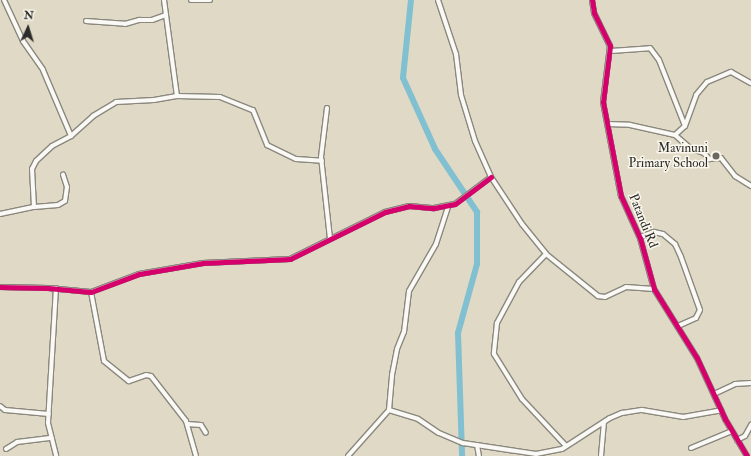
<!DOCTYPE html>
<style>
body{margin:0}
#map{position:relative;width:751px;height:456px;overflow:hidden;background:#dfd9c5;font-family:"IM FELL Double Pica",serif}
div>[style]{position:absolute}
[style*='--x']{left:calc(var(--x)*1px);top:calc(var(--y)*1px);width:calc(var(--w)*1px);rotate:calc(var(--a)*1deg)}
.river>*{height:6px;margin:-3px;padding:0 3px;transform-origin:3px;border-radius:3px;background:#80c0d1}
.roads{filter:drop-shadow(1px 0 #8a887e) drop-shadow(-1px 0 #8a887e) drop-shadow(0 1px #8a887e) drop-shadow(0 -1px #8a887e)}
.minor>*{height:4px;margin:-2px;padding:0 2px;transform-origin:2px;border-radius:2px;background:#faf9f6}
.cycleway>*{height:5px;margin:-2.5px;padding:0 2.5px;transform-origin:2.5px;border-radius:2.5px;background:#d6006c}
.dots>*{width:11px;height:11px;translate:-50% -50%;box-sizing:border-box;border:2px solid #fbf7ec;border-radius:50%}
span{translate:-50% -50%;white-space:nowrap;text-align:center;line-height:1.15;-webkit-text-stroke:3px #fbf7ec;paint-order:stroke}
.poi-label{font-size:13px;color:#2b2b2b}
.right{translate:-100% -50%;text-align:right}
.street-label{font-size:13px;color:#2b2b2b}
.north{position:absolute;left:8px;top:8px;width:40px;height:40px;-webkit-text-stroke:3px #fbf7ec;paint-order:stroke;rotate:4deg;font-size:11px;font-weight:700;line-height:16px;text-align:center;color:#2b2b2b}
.north::after{content:'';display:block;margin:auto;width:14px;height:18px;background:#2b2b2b;clip-path:polygon(50% 0,100% 100%,50% 72%,0 100%)}
</style>
<div id="map">
<div class="river">
<div style="--x:411;--y:0;--w:78;--a:95.9"></div>
<div style="--x:403;--y:78;--w:78;--a:65.7"></div>
<div style="--x:435;--y:149;--w:76;--a:56.3"></div>
<div style="--x:477;--y:212;--w:52;--a:90"></div>
<div style="--x:477;--y:264;--w:72;--a:105.4"></div>
<div style="--x:458;--y:333;--w:123;--a:88.1"></div>
</div>
<div class="roads">
<div class="minor">
<div style="--x:4;--y:0;--w:45;--a:65.1"></div>
<div style="--x:23;--y:41;--w:35;--a:55"></div>
<div style="--x:43;--y:70;--w:72;--a:67"></div>
<div style="--x:164;--y:0;--w:97;--a:82.3"></div>
<div style="--x:191;--y:0;--w:19;--a:0"></div>
<div style="--x:438;--y:0;--w:57;--a:71.6"></div>
<div style="--x:456;--y:54;--w:41;--a:83"></div>
<div style="--x:461;--y:95;--w:48;--a:73.1"></div>
<div style="--x:475;--y:141;--w:39;--a:66"></div>
<div style="--x:491;--y:177;--w:56;--a:56.6"></div>
<div style="--x:522;--y:224;--w:38;--a:51"></div>
<div style="--x:546;--y:254;--w:67;--a:38.9"></div>
<div style="--x:598;--y:296;--w:7;--a:8"></div>
<div style="--x:605;--y:297;--w:23;--a:-25"></div>
<div style="--x:626;--y:287;--w:28;--a:4"></div>
<div style="--x:592;--y:0;--w:13;--a:81"></div>
<div style="--x:594;--y:13;--w:37;--a:64"></div>
<div style="--x:610;--y:46;--w:56;--a:97.1"></div>
<div style="--x:603;--y:102;--w:96;--a:79.2"></div>
<div style="--x:621;--y:196;--w:46;--a:65.7"></div>
<div style="--x:640;--y:238;--w:53;--a:74.6"></div>
<div style="--x:654;--y:289;--w:81;--a:58.1"></div>
<div style="--x:697;--y:358;--w:67;--a:65.3"></div>
<div style="--x:725;--y:419;--w:43;--a:59.3"></div>
<div style="--x:86;--y:21;--w:39;--a:4"></div>
<div style="--x:125;--y:24;--w:15;--a:-16"></div>
<div style="--x:139;--y:20;--w:13;--a:0"></div>
<div style="--x:152;--y:20;--w:15;--a:-20"></div>
<div style="--x:611;--y:51;--w:39;--a:-4"></div>
<div style="--x:650;--y:48;--w:15;--a:53"></div>
<div style="--x:659;--y:60;--w:71;--a:68.5"></div>
<div style="--x:327;--y:108;--w:49;--a:97"></div>
<div style="--x:321;--y:157;--w:82;--a:83.7"></div>
<div style="--x:607;--y:124;--w:23;--a:2"></div>
<div style="--x:630;--y:125;--w:46;--a:12.5"></div>
<div style="--x:675;--y:135;--w:13;--a:-42"></div>
<div style="--x:685;--y:126;--w:33;--a:-70"></div>
<div style="--x:696;--y:95;--w:17;--a:-50"></div>
<div style="--x:707;--y:82;--w:26;--a:-23"></div>
<div style="--x:731;--y:72;--w:23;--a:29"></div>
<div style="--x:675;--y:135;--w:20;--a:41"></div>
<div style="--x:690;--y:148;--w:15;--a:20"></div>
<div style="--x:704;--y:153;--w:8;--a:50"></div>
<div style="--x:709;--y:159;--w:12;--a:-5"></div>
<div style="--x:721;--y:158;--w:23;--a:52"></div>
<div style="--x:735;--y:176;--w:19;--a:32"></div>
<div style="--x:34;--y:207;--w:24;--a:-5"></div>
<div style="--x:58;--y:205;--w:8;--a:-30"></div>
<div style="--x:65;--y:201;--w:14;--a:-82"></div>
<div style="--x:67;--y:187;--w:13;--a:-108"></div>
<div style="--x:0;--y:214;--w:35;--a:-12"></div>
<div style="--x:34;--y:207;--w:38;--a:-93"></div>
<div style="--x:32;--y:169;--w:9;--a:-63"></div>
<div style="--x:36;--y:161;--w:22;--a:-43"></div>
<div style="--x:52;--y:146;--w:21;--a:-28"></div>
<div style="--x:71;--y:136;--w:30;--a:-42"></div>
<div style="--x:93;--y:116;--w:27;--a:-31"></div>
<div style="--x:116;--y:102;--w:38;--a:-3"></div>
<div style="--x:154;--y:100;--w:23;--a:-10"></div>
<div style="--x:177;--y:96;--w:43;--a:1.3"></div>
<div style="--x:220;--y:97;--w:35;--a:22"></div>
<div style="--x:253;--y:110;--w:38;--a:68"></div>
<div style="--x:267;--y:145;--w:32;--a:26"></div>
<div style="--x:296;--y:159;--w:26;--a:4"></div>
<div style="--x:640;--y:237;--w:15;--a:-20"></div>
<div style="--x:654;--y:232;--w:9;--a:13"></div>
<div style="--x:663;--y:234;--w:16;--a:40"></div>
<div style="--x:675;--y:244;--w:14;--a:65"></div>
<div style="--x:681;--y:257;--w:56;--a:70.3"></div>
<div style="--x:700;--y:310;--w:9;--a:117"></div>
<div style="--x:696;--y:318;--w:20;--a:156"></div>
<div style="--x:546;--y:254;--w:39;--a:134"></div>
<div style="--x:519;--y:282;--w:47;--a:118.2"></div>
<div style="--x:497;--y:323;--w:31;--a:96"></div>
<div style="--x:494;--y:354;--w:53;--a:58.1"></div>
<div style="--x:522;--y:399;--w:64;--a:46.9"></div>
<div style="--x:0;--y:287;--w:48;--a:1.2"></div>
<div style="--x:48;--y:288;--w:43;--a:5.3"></div>
<div style="--x:91;--y:292;--w:51;--a:-20.6"></div>
<div style="--x:139;--y:274;--w:65;--a:-9.8"></div>
<div style="--x:203;--y:263;--w:87;--a:-2.6"></div>
<div style="--x:290;--y:259;--w:106;--a:-26.3"></div>
<div style="--x:385;--y:212;--w:25;--a:-14"></div>
<div style="--x:409;--y:206;--w:25;--a:5"></div>
<div style="--x:434;--y:208;--w:21;--a:-11"></div>
<div style="--x:455;--y:204;--w:45;--a:-36.9"></div>
<div style="--x:56;--y:288;--w:135;--a:93.4"></div>
<div style="--x:48;--y:423;--w:34;--a:76"></div>
<div style="--x:91;--y:292;--w:70;--a:79.3"></div>
<div style="--x:104;--y:361;--w:32;--a:39"></div>
<div style="--x:129;--y:381;--w:18;--a:-19"></div>
<div style="--x:146;--y:375;--w:5;--a:11"></div>
<div style="--x:151;--y:376;--w:57;--a:52.1"></div>
<div style="--x:186;--y:421;--w:36;--a:74"></div>
<div style="--x:714;--y:394;--w:23;--a:-25"></div>
<div style="--x:735;--y:384;--w:16;--a:-4"></div>
<div style="--x:0;--y:406;--w:6;--a:39"></div>
<div style="--x:5;--y:410;--w:44;--a:5.2"></div>
<div style="--x:389;--y:410;--w:30;--a:17"></div>
<div style="--x:418;--y:419;--w:25;--a:34"></div>
<div style="--x:439;--y:433;--w:26;--a:23"></div>
<div style="--x:463;--y:443;--w:74;--a:8.6"></div>
<div style="--x:536;--y:454;--w:26;--a:-11"></div>
<div style="--x:562;--y:449;--w:57;--a:-32.9"></div>
<div style="--x:610;--y:418;--w:13;--a:-23"></div>
<div style="--x:622;--y:413;--w:20;--a:-9"></div>
<div style="--x:642;--y:410;--w:42;--a:9.7"></div>
<div style="--x:683;--y:417;--w:39;--a:-10"></div>
<div style="--x:187;--y:424;--w:14;--a:4"></div>
<div style="--x:201;--y:425;--w:9;--a:58"></div>
<div style="--x:737;--y:440;--w:9;--a:-27"></div>
<div style="--x:745;--y:436;--w:13;--a:-61"></div>
<div style="--x:477;--y:445;--w:11;--a:80"></div>
<div style="--x:691;--y:448;--w:44;--a:-22.5"></div>
<div style="--x:6;--y:449;--w:13;--a:-32"></div>
<div style="--x:17;--y:442;--w:35;--a:-7"></div>
<div style="--x:348;--y:456;--w:62;--a:-48.3"></div>
<div style="--x:389;--y:410;--w:35;--a:-85"></div>
<div style="--x:392;--y:375;--w:26;--a:-79"></div>
<div style="--x:397;--y:349;--w:18;--a:-68"></div>
<div style="--x:404;--y:332;--w:41;--a:-83"></div>
<div style="--x:409;--y:291;--w:54;--a:-60.1"></div>
<div style="--x:436;--y:244;--w:40;--a:-72"></div>
<div style="--x:601;--y:456;--w:33;--a:-85"></div>
</div>
</div>
<div class="cycleway">
<div style="--x:592;--y:0;--w:13;--a:81"></div>
<div style="--x:594;--y:13;--w:37;--a:64"></div>
<div style="--x:610;--y:46;--w:56;--a:97.1"></div>
<div style="--x:603;--y:102;--w:96;--a:79.2"></div>
<div style="--x:621;--y:196;--w:46;--a:65.7"></div>
<div style="--x:640;--y:238;--w:53;--a:74.6"></div>
<div style="--x:654;--y:289;--w:81;--a:58.1"></div>
<div style="--x:697;--y:358;--w:67;--a:65.3"></div>
<div style="--x:725;--y:419;--w:43;--a:59.3"></div>
<div style="--x:0;--y:287;--w:48;--a:1.2"></div>
<div style="--x:48;--y:288;--w:43;--a:5.3"></div>
<div style="--x:91;--y:292;--w:51;--a:-20.6"></div>
<div style="--x:139;--y:274;--w:65;--a:-9.8"></div>
<div style="--x:203;--y:263;--w:87;--a:-2.6"></div>
<div style="--x:290;--y:259;--w:106;--a:-26.3"></div>
<div style="--x:385;--y:212;--w:25;--a:-14"></div>
<div style="--x:409;--y:206;--w:25;--a:5"></div>
<div style="--x:434;--y:208;--w:21;--a:-11"></div>
<div style="--x:455;--y:204;--w:45;--a:-36.9"></div>
</div>
<div class="dots">
<div style="left:716px;top:156px;background:#6a6861"></div>
</div>
<div class="poi-label">
<span class="right" style="left:708px;top:156px">Mavinuni<br>Primary School</span>
</div>
<div class="street-label">
<span style="left:643px;top:221px;rotate:68deg">Patandi Rd</span>
</div>
<div class="north">N</div>
</div>
